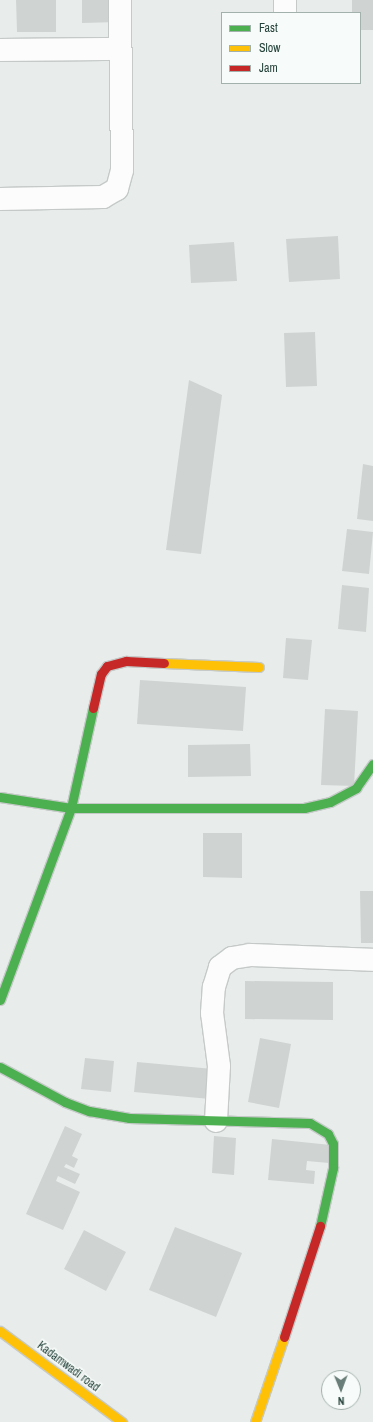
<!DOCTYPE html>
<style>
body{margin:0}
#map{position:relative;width:373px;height:1422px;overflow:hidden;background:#e8edeb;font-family:"Archivo Narrow",sans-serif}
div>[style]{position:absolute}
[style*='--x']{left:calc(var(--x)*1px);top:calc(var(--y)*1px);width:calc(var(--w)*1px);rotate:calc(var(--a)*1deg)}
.building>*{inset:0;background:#cfd4d2}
.roads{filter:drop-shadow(1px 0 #c5cac8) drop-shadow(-1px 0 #c5cac8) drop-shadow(0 1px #c5cac8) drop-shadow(0 -1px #c5cac8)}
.street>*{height:22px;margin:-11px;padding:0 11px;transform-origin:11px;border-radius:11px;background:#fcfcfc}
.fast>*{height:9px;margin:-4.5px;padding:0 4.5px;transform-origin:4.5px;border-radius:4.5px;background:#4caf50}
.slow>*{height:9px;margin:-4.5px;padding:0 4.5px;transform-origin:4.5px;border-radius:4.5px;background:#ffc107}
.jam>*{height:9px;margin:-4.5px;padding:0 4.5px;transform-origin:4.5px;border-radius:4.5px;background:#c62828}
span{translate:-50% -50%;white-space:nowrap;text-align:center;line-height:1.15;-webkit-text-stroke:3px #f7fbf9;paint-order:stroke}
.street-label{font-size:12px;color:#24423a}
.legend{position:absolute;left:221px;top:12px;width:140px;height:72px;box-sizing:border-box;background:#f7fbf9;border:1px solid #a3b1ad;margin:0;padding:5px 7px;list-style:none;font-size:12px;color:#24423a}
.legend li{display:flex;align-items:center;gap:8px;height:20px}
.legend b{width:20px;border:1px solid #a3b1ad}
.north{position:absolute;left:321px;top:1370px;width:40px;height:40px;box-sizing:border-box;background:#f7fbf9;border:1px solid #a3b1ad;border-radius:50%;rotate:179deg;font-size:11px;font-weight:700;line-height:16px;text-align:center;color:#24423a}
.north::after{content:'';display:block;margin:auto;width:14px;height:18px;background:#697e78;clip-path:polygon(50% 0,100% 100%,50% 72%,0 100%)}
</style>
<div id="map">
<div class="building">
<div style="clip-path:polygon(16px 0,56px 0,56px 32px,17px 32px)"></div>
<div style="clip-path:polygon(82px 0,117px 0,118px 22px,82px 23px)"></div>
<div style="clip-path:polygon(352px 0,373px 0,373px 30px,360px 30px,360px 13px,352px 13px)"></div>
<div style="clip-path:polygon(338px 236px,340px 279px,289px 282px,286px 239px)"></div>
<div style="clip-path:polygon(234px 242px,237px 281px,191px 283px,189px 245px)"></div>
<div style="clip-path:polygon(315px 332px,317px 386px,286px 387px,284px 333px)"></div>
<div style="clip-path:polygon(189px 380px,222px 395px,201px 554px,166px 550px)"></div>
<div style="clip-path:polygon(363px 464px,373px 466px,373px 521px,357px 519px)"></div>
<div style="clip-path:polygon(347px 529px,373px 532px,369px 574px,342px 571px)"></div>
<div style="clip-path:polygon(342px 585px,369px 588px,366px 632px,338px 629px)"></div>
<div style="clip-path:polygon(286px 638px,312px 640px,308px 680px,283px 678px)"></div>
<div style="clip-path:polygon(140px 680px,246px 687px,243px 731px,137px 724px)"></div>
<div style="clip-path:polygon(325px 709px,358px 711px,354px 786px,321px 785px)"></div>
<div style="clip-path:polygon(250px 744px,251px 776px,188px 777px,188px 745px)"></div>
<div style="clip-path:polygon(203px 833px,242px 833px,242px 878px,203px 877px)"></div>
<div style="clip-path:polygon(360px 891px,373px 891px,373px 943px,361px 943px)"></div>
<div style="clip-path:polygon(245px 981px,333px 982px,333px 1020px,245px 1019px)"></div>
<div style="clip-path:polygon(260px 1038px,291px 1044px,279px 1108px,248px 1102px)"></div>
<div style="clip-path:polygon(85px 1058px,114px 1061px,111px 1092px,81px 1089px)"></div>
<div style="clip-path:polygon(137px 1062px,213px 1069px,210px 1099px,134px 1092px)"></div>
<div style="clip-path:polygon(65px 1126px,82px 1134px,72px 1156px,78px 1159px,74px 1168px,66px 1164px,64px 1167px,80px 1174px,75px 1184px,58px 1176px,56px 1181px,80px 1192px,63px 1230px,26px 1214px)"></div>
<div style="clip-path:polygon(214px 1136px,236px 1138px,234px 1175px,212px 1173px)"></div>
<div style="clip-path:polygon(272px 1139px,331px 1145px,329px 1163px,307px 1161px,306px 1170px,315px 1171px,314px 1184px,268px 1180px)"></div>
<div style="clip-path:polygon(175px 1227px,242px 1253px,216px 1317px,149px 1290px)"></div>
<div style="clip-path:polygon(84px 1230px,126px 1252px,106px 1291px,64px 1269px)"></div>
</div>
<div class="roads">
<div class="street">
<div style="--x:285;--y:13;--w:13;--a:-90"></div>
<div style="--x:0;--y:50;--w:120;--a:-0.5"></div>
<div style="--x:0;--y:199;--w:103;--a:-1.1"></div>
<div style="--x:103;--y:197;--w:16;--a:-30"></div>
<div style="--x:117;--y:189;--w:20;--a:-75"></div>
<div style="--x:122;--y:170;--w:170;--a:-90.7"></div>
<div style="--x:216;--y:1121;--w:55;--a:-86.9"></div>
<div style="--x:219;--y:1066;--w:53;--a:-97.5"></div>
<div style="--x:212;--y:1013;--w:26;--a:-86"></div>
<div style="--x:214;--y:987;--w:21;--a:-73"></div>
<div style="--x:220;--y:967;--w:15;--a:-37"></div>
<div style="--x:232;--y:958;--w:18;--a:-9"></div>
<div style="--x:250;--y:955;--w:123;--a:2.3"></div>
</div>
<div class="fast">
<div style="--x:0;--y:797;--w:72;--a:8.8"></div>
<div style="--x:71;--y:808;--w:233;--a:0"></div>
<div style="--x:304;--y:808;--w:27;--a:-13"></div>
<div style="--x:330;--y:802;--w:30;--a:-28"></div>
<div style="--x:356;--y:788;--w:29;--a:-55"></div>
<div style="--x:0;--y:1000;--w:205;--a:-69.7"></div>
<div style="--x:71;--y:808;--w:102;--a:-77.6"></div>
<div style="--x:0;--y:1067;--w:74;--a:28.3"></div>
<div style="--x:65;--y:1102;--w:26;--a:21"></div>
<div style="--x:89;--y:1111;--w:41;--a:9.9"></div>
<div style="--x:129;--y:1118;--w:181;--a:1.6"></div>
<div style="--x:310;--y:1123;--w:21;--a:31"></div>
<div style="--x:328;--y:1134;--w:11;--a:63"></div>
<div style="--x:333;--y:1144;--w:24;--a:90"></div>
<div style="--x:333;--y:1168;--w:59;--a:102.6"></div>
</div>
<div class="slow">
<div style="--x:164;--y:663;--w:95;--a:2.4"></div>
<div style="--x:0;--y:1331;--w:152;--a:36.7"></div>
<div style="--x:255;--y:1422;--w:90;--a:-71.2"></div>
</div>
<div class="jam">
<div style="--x:93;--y:708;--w:35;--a:-77"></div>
<div style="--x:101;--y:674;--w:10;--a:-53"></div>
<div style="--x:107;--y:666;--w:20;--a:-15"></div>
<div style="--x:126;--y:661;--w:38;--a:3"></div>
<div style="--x:284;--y:1337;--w:117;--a:-72"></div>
</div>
</div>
<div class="street-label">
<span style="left:68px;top:1367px;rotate:37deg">Kadamwadi road</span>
</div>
<ul class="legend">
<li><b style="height:5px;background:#4caf50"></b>Fast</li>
<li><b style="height:5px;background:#ffc107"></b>Slow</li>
<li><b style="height:5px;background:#c62828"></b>Jam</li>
</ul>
<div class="north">N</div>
</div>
